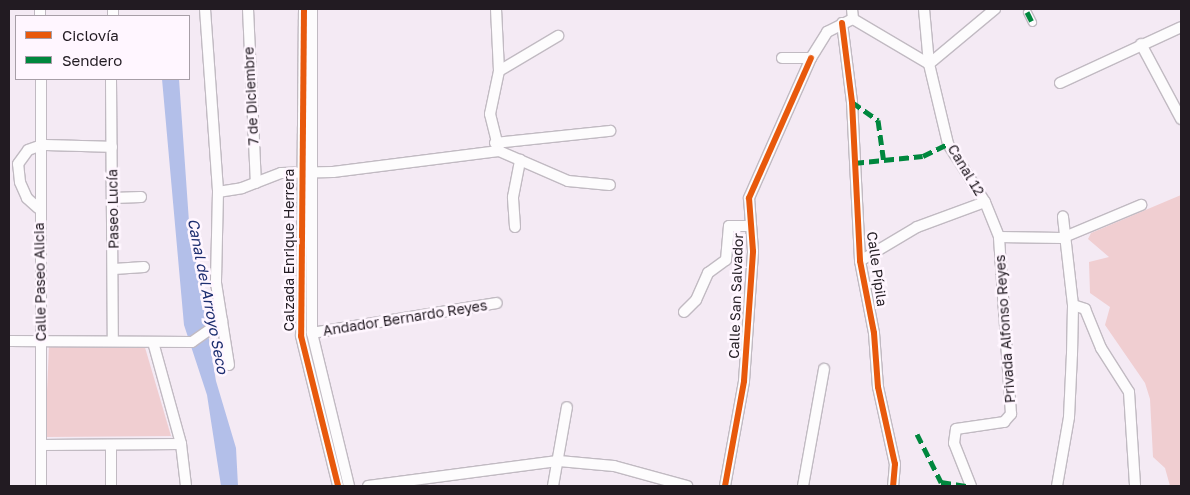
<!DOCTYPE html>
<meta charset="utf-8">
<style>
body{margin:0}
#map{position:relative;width:1190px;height:495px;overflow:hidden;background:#f4eaf4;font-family:"Golos Text",sans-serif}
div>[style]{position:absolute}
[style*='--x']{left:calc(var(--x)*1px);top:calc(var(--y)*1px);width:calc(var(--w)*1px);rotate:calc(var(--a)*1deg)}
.green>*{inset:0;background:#f0ced1}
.water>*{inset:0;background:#b3bfe9}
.roads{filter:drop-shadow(1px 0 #c1bac2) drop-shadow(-1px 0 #c1bac2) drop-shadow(0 1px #c1bac2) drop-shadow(0 -1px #c1bac2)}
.pedestrian>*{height:7px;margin:-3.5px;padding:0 3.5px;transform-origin:3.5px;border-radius:3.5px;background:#fdfcfd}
.minor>*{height:10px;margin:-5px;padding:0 5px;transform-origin:5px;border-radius:5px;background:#fdfcfd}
.quiet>*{height:5px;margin-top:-2.5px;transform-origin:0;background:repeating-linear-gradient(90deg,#00873e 0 10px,transparent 0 15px)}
.cycleway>*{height:6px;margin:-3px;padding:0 3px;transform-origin:3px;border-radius:3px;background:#e8590c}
span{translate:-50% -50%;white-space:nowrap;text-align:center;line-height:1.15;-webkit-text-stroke:5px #fff6ff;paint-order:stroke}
.street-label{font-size:14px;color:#221b22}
.water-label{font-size:15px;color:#1d2e70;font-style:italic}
.frame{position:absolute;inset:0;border:10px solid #221b22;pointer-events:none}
.legend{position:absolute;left:15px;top:15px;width:175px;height:65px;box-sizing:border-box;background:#fff6ff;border:1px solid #a79ea7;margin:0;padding:6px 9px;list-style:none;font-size:15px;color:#221b22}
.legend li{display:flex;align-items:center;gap:10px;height:25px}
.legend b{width:25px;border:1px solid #a79ea7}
</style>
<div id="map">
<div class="green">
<div style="clip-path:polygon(1181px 195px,1181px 486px,1170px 486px,1165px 468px,1153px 457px,1150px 399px,1145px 383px,1105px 325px,1110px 307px,1090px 293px,1089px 262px,1109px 257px,1088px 239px,1091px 233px)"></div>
<div style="clip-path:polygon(144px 344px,171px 436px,45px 437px,49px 346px)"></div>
</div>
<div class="water">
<div style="clip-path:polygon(162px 79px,179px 79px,189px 222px,216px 381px,236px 448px,238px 486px,221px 486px,207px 395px,184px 325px)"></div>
</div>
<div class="roads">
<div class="pedestrian">
<div style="--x:1027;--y:12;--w:11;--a:63"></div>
</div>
<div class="minor">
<div style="--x:205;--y:9;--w:183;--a:85.9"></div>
<div style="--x:218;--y:192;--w:91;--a:91.3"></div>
<div style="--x:216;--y:283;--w:83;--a:81"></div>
<div style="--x:248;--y:9;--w:174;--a:87.4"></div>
<div style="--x:304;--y:9;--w:327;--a:90.5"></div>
<div style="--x:301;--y:336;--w:154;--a:76.1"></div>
<div style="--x:312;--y:9;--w:324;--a:90"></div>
<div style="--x:312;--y:333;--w:157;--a:76.4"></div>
<div style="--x:496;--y:9;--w:62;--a:87.2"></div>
<div style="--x:499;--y:71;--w:44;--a:101.8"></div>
<div style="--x:490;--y:114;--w:38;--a:76"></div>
<div style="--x:852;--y:9;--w:10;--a:84"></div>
<div style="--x:924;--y:9;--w:55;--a:84.8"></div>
<div style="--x:929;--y:64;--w:82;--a:76.6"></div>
<div style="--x:948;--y:144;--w:69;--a:57.5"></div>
<div style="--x:985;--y:202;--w:38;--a:68"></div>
<div style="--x:999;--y:237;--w:63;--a:0.9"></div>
<div style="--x:1062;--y:238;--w:86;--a:-22.7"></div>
<div style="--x:40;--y:16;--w:7;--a:-90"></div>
<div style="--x:113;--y:16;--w:7;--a:-90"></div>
<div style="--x:842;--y:23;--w:80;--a:82.8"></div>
<div style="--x:852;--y:102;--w:159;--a:87.1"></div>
<div style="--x:860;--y:261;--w:73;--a:79"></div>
<div style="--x:874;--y:333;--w:54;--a:85.8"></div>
<div style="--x:878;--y:387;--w:79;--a:77.6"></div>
<div style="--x:895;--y:464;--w:22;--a:95"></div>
<div style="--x:1141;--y:44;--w:85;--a:61.9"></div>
<div style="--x:782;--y:58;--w:29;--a:0"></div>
<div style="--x:811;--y:58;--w:31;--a:-58"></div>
<div style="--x:827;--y:32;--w:29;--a:-27"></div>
<div style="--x:853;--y:19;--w:88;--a:30.6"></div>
<div style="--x:929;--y:64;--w:86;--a:-39.8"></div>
<div style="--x:499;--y:71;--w:69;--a:-30.7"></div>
<div style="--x:41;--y:79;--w:407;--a:90"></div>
<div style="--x:111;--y:79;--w:259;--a:89.6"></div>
<div style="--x:1060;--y:83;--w:133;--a:-24.8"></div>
<div style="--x:495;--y:143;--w:116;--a:-6"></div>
<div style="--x:218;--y:192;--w:24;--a:-9"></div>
<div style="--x:242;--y:188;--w:42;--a:-21"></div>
<div style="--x:281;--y:173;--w:52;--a:-1.1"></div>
<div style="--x:333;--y:172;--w:167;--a:-7.2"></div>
<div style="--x:499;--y:151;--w:75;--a:23.5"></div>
<div style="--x:568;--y:181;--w:42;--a:5.4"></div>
<div style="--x:113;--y:198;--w:28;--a:-2"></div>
<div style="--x:38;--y:208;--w:15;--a:-138"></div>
<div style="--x:27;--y:198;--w:17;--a:-114"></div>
<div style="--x:20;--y:182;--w:18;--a:-96"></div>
<div style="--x:18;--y:164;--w:17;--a:-54"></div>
<div style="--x:28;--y:150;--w:15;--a:-20"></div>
<div style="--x:42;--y:145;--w:70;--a:1.6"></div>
<div style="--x:515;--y:227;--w:30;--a:-94"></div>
<div style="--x:513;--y:197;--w:38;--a:-79"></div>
<div style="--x:860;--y:261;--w:66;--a:-30.8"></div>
<div style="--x:917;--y:227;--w:72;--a:-20.2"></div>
<div style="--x:114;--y:269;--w:30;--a:-4"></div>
<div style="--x:1073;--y:305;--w:13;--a:18"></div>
<div style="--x:1085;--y:309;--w:42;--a:67.7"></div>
<div style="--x:1101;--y:348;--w:52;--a:57.5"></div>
<div style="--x:1129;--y:392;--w:94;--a:86.3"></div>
<div style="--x:684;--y:312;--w:17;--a:-45"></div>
<div style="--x:696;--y:300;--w:30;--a:-66"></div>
<div style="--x:708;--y:273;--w:22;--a:-36"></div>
<div style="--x:726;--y:260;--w:34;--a:-85"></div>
<div style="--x:729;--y:226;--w:22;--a:0"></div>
<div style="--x:312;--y:333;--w:187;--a:-9.2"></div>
<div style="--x:9;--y:341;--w:183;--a:0.3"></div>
<div style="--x:192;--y:342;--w:37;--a:-35"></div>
<div style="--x:153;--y:342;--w:106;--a:74.6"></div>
<div style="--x:181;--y:444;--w:42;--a:83.2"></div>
<div style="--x:41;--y:445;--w:140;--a:-0.4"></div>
<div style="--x:111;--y:486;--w:39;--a:-90"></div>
<div style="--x:368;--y:486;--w:193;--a:-7.5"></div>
<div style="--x:559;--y:461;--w:55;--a:5.2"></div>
<div style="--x:614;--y:466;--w:76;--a:15.3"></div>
<div style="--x:553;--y:486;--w:80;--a:-80"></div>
<div style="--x:725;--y:486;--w:107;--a:-79.7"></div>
<div style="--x:744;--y:381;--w:130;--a:-86"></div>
<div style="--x:753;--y:251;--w:53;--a:-94.3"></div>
<div style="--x:749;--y:198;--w:153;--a:-66.1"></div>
<div style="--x:803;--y:486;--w:119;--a:-79.8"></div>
<div style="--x:971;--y:486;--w:46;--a:-111.6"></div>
<div style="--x:954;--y:443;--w:14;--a:-82"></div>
<div style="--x:956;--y:429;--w:49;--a:-8.3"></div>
<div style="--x:1004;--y:422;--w:11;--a:-49"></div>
<div style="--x:1011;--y:414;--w:177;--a:-93.9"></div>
<div style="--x:1057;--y:486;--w:70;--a:-80.1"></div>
<div style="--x:1069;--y:417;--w:63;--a:-87.3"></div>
<div style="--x:1072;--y:354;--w:49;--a:-88.8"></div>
<div style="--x:1073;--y:305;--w:89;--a:-96.5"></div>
</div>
</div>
<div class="quiet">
<div style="--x:1027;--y:12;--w:11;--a:63"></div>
<div style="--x:852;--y:102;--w:32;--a:35"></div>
<div style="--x:878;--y:120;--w:43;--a:82.1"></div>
<div style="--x:854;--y:163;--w:69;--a:-5.8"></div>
<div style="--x:923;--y:156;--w:28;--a:-26"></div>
<div style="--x:917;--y:434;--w:54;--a:63.4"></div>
<div style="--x:941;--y:482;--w:25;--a:9"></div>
</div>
<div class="cycleway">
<div style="--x:304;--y:9;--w:327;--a:90.5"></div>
<div style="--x:301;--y:336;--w:154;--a:76.1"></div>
<div style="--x:842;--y:23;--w:80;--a:82.8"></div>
<div style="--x:852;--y:102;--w:159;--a:87.1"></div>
<div style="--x:860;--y:261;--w:73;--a:79"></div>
<div style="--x:874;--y:333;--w:54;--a:85.8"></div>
<div style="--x:878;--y:387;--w:79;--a:77.6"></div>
<div style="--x:895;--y:464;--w:22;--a:95"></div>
<div style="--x:725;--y:486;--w:107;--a:-79.7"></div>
<div style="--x:744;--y:381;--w:130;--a:-86"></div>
<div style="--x:753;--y:251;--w:53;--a:-94.3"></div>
<div style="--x:749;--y:198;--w:153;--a:-66.1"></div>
</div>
<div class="street-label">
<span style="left:251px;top:96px;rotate:-93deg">7 de Diciembre</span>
<span style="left:966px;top:170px;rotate:59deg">Canal 12</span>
<span style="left:113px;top:209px;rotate:-91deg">Paseo Lucía</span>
<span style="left:289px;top:250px;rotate:-90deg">Calzada Enrique Herrera</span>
<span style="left:877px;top:269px;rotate:82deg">Calle Pípila</span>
<span style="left:40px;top:282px;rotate:-91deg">Calle Paseo Alicia</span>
<span style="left:736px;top:296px;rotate:-88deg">Calle San Salvador</span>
<span style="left:405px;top:318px;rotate:-9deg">Andador Bernardo Reyes</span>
<span style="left:1005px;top:329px;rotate:-94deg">Privada Alfonso Reyes</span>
</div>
<div class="water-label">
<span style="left:208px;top:296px;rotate:79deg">Canal del Arroyo Seco</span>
</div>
<div class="frame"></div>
<ul class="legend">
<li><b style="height:6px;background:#e8590c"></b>Ciclovía</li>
<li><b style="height:6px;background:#00873e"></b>Sendero</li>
</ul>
</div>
